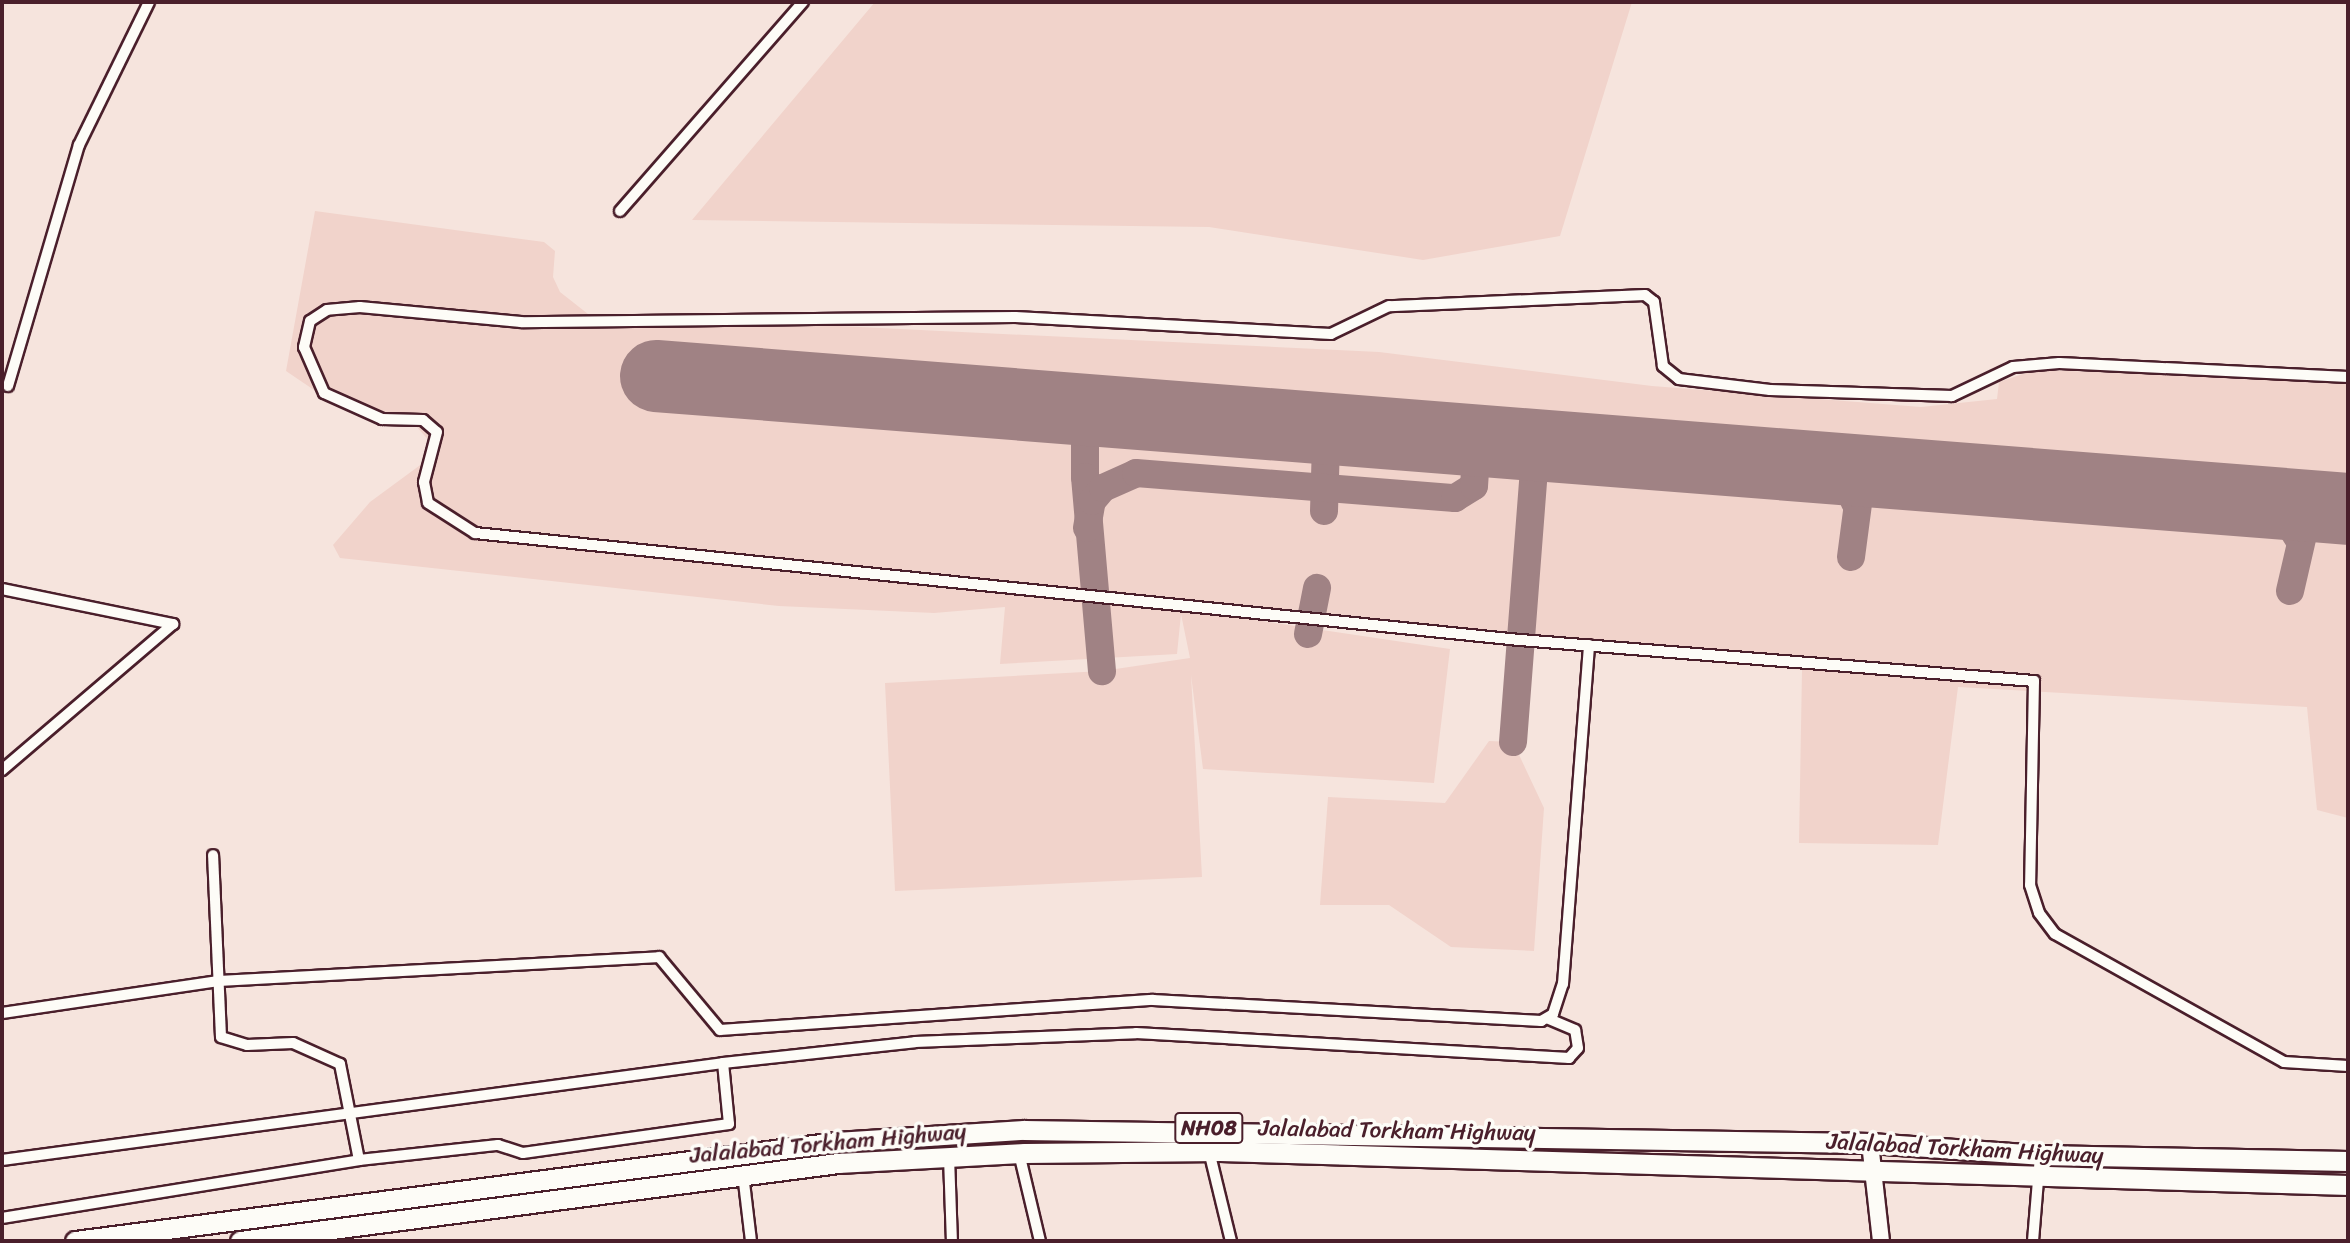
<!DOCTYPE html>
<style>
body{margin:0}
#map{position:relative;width:2350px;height:1243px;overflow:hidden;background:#f6e4dd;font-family:Sriracha,sans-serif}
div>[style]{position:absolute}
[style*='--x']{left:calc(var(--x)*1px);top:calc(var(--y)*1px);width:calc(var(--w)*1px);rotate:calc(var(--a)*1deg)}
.built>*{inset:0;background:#f1d3cb}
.taxiway>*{height:28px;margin:-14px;padding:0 14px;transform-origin:14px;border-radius:14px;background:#a08284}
.runway>*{height:72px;margin:-36px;padding:0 36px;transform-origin:36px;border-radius:36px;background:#a08284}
.roads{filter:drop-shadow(2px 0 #4a1f2b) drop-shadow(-2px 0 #4a1f2b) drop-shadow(0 2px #4a1f2b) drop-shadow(0 -2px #4a1f2b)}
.street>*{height:10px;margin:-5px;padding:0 5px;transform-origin:5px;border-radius:5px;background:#fdfcf7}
.secondary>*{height:16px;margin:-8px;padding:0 8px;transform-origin:8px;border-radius:8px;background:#fdfcf7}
.highway>*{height:19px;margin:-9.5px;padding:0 9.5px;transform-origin:9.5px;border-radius:9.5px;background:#fdfcf7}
span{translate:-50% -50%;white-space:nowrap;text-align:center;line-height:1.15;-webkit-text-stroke:7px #fdfcf7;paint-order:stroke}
.shield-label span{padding:2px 5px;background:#fdfcf7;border:2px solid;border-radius:5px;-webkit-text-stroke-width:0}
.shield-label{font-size:21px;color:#4a1f2b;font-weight:700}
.street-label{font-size:23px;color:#4a1f2b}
.frame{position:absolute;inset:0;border:4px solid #4a1f2b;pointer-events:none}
</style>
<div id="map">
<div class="built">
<div style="clip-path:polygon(875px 2px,1632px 2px,1560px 236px,1423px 260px,1209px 227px,692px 220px)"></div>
<div style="clip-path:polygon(315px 211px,544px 242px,555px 251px,553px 277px,560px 292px,588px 314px,1379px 352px,1652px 386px,1921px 407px,1997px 399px,1999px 382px,2035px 370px,2348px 380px,2348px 818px,2317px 810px,2307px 707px,1958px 687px,1938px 845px,1799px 843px,1802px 670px,1214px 614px,1450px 649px,1434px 783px,1203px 769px,1191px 675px,1202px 877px,895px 891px,885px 683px,1102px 671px,1190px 658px,1181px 614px,1177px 654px,1000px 664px,1005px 607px,934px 613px,779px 606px,340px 558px,333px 545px,370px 502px,423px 463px,432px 444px,416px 426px,342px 409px,286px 371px)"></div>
<div style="clip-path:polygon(1489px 741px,1513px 742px,1544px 808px,1534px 951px,1451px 947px,1389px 905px,1320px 905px,1328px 797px,1445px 803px)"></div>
</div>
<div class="taxiway">
<div style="--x:1062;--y:407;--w:19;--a:28"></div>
<div style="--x:1079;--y:416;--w:13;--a:63"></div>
<div style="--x:1098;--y:410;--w:18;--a:135"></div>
<div style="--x:1085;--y:423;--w:54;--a:90"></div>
<div style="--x:1085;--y:477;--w:195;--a:85"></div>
<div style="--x:1300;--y:427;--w:16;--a:11"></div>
<div style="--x:1316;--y:430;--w:16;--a:50"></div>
<div style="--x:1510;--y:442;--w:20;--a:20"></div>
<div style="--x:1529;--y:449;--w:18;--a:74"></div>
<div style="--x:1797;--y:466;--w:50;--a:15.2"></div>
<div style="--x:1845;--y:479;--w:25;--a:67"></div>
<div style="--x:2242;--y:501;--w:43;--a:17.6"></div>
<div style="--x:2283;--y:514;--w:28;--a:58"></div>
<div style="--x:1324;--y:511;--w:69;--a:-88.3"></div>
<div style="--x:1326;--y:442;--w:21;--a:-39"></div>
<div style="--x:1087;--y:528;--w:27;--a:-80"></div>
<div style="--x:1092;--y:501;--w:17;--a:-50"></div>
<div style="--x:1103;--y:488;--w:36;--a:-24"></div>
<div style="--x:1136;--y:473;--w:320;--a:4.5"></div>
<div style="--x:1455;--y:498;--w:22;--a:-32"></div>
<div style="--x:1474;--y:486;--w:45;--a:-86.2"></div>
<div style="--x:1851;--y:557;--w:69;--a:-82.5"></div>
<div style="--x:1860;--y:489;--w:15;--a:-42"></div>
<div style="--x:1871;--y:479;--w:32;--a:-9"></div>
<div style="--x:2290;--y:591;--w:67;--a:-77"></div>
<div style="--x:2305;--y:526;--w:46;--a:-20.4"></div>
<div style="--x:1308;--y:634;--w:47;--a:-78.9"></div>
<div style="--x:1513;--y:742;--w:277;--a:-85.6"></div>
<div style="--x:1534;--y:466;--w:16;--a:-60"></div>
<div style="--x:1542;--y:452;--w:22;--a:-13"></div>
</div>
<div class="runway">
<div style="--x:656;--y:376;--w:1697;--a:4.49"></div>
</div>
<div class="roads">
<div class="street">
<div style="--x:620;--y:211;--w:278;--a:-48.8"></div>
<div style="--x:2348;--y:377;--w:289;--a:-177.2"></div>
<div style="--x:2059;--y:363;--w:46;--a:175"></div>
<div style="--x:2013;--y:367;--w:68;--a:154.6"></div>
<div style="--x:1952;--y:396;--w:182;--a:-178.1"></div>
<div style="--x:1770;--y:390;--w:92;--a:-173.1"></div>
<div style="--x:1679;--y:379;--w:21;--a:-141"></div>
<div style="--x:1663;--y:366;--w:65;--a:-98"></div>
<div style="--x:1654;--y:302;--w:11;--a:-142"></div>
<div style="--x:1645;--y:295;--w:256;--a:177.5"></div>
<div style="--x:1389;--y:306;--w:64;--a:154.2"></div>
<div style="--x:1331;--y:334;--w:316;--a:-176.9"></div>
<div style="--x:1015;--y:317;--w:494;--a:179.4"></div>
<div style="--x:521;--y:322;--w:162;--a:-174.7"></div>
<div style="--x:360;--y:307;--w:33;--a:175"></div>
<div style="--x:327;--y:310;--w:20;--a:147"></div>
<div style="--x:310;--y:321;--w:27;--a:103"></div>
<div style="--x:304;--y:347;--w:50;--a:66.5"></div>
<div style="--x:324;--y:393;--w:64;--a:24.1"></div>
<div style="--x:382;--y:419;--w:41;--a:1.4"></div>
<div style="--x:423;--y:420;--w:18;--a:41"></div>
<div style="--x:437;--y:432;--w:52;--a:104.6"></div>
<div style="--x:424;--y:482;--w:21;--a:79"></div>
<div style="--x:428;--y:503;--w:56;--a:32.6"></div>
<div style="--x:475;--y:533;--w:1050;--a:5.85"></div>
<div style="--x:1520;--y:640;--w:516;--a:4.56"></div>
<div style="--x:2034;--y:681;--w:204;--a:91.1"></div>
<div style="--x:2030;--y:885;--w:29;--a:72"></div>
<div style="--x:2039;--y:913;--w:26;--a:53"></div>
<div style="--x:2055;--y:934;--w:262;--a:29.2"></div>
<div style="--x:2284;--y:1062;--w:64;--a:3.6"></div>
<div style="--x:8;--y:386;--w:251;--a:-73.6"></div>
<div style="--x:79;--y:145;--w:159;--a:-63.9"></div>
<div style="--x:2;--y:589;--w:175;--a:11.6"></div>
<div style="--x:173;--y:624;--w:225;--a:139.5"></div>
<div style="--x:2;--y:1013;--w:219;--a:-8.4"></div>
<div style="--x:219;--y:981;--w:441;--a:-3.1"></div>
<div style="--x:659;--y:957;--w:95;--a:50.1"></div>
<div style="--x:720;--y:1030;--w:434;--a:-4"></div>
<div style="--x:1153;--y:1000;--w:389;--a:3.1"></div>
<div style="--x:1541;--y:1021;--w:14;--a:-30"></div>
<div style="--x:1553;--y:1014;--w:32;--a:-72"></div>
<div style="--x:1563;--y:984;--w:340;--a:-85.6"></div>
<div style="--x:1209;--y:1151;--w:93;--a:76.3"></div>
<div style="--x:1019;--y:1153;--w:90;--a:76.6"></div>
<div style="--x:949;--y:1157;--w:84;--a:88"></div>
<div style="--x:2;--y:1160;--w:727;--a:-7.66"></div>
<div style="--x:359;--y:1160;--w:140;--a:-6.2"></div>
<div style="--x:498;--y:1145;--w:26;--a:18"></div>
<div style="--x:523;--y:1153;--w:208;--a:-8"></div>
<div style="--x:729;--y:1124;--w:61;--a:-95.6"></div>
<div style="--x:723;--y:1063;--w:193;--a:-6.2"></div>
<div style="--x:915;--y:1042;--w:221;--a:-2.3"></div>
<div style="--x:1136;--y:1033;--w:434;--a:3.3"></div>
<div style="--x:1569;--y:1058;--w:13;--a:-48"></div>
<div style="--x:1578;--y:1048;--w:18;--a:-99"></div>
<div style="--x:1575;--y:1030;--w:30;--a:-157"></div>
<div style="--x:743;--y:1174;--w:67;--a:83.2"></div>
<div style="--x:2;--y:1218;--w:362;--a:-9.2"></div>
<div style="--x:359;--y:1160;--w:98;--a:-101.2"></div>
<div style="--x:340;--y:1064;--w:51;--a:-155.9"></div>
<div style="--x:293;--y:1043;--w:46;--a:177.5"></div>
<div style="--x:247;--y:1045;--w:27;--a:-163"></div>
<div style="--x:221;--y:1037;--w:182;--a:-92.5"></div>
<div style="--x:2033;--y:1241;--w:86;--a:-85.3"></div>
</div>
<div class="secondary">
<div style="--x:1870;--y:1143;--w:99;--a:83.6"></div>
</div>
<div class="highway">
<div style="--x:75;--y:1241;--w:767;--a:-7.41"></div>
<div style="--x:836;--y:1142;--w:188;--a:-3.7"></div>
<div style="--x:1024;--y:1130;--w:846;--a:0.88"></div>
<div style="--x:1870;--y:1143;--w:170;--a:4"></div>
<div style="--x:2040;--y:1155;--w:308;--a:1.1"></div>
<div style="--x:240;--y:1241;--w:603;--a:-7.43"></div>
<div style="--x:838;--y:1163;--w:187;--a:-3.1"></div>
<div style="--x:1025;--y:1153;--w:195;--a:-0.6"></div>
<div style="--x:1220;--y:1151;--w:1129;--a:1.73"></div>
</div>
</div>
<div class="shield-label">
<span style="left:1209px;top:1128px">NH08</span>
</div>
<div class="street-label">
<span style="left:1397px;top:1131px;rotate:1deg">Jalalabad Torkham Highway</span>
<span style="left:828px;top:1144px;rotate:-5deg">Jalalabad Torkham Highway</span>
<span style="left:1965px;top:1149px;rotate:3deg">Jalalabad Torkham Highway</span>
</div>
<div class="frame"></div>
</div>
